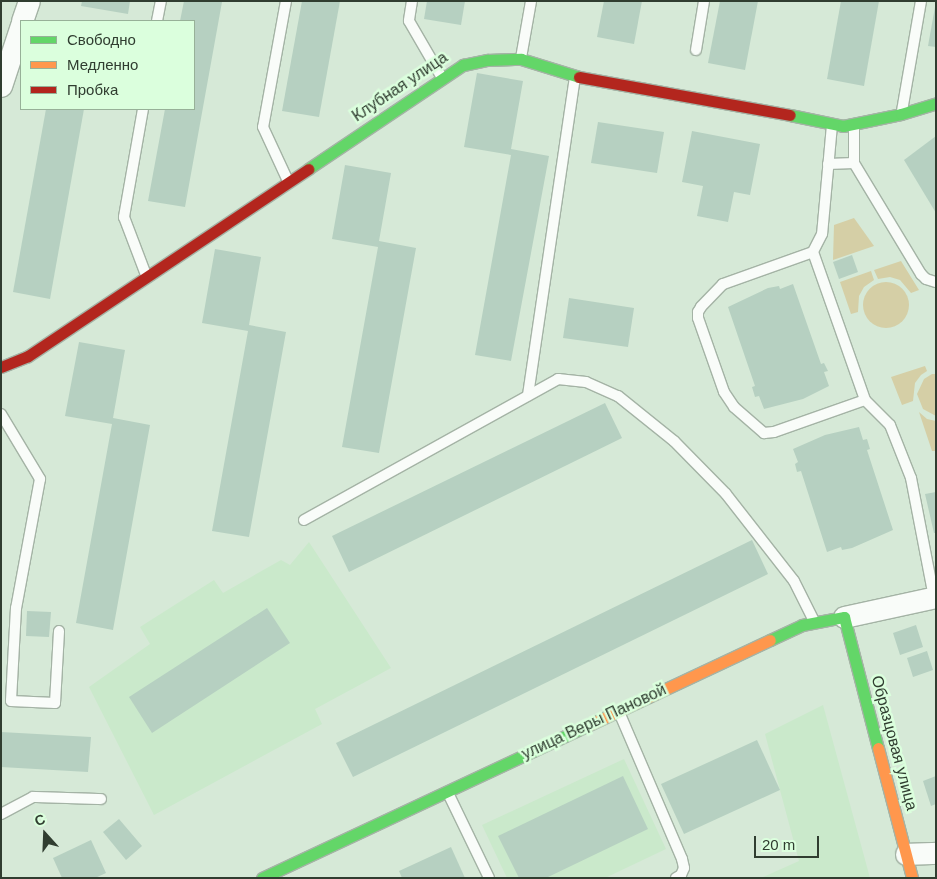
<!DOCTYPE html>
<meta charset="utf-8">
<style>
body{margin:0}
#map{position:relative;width:937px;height:879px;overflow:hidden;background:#d6e9d7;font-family:Helvetica,sans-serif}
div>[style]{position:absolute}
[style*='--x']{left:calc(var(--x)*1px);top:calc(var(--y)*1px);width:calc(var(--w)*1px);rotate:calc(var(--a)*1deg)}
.built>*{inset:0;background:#cae9cb}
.green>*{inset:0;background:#d5cfa6}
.round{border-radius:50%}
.building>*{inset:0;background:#b6d0c1}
.roads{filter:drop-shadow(1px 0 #a4b3a5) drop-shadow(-1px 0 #a4b3a5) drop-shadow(0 1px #a4b3a5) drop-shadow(0 -1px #a4b3a5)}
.lane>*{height:10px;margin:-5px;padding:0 5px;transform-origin:5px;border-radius:5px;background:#f9fcf9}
.street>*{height:21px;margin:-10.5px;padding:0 10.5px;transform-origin:10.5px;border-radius:10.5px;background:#f9fcf9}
.fast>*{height:11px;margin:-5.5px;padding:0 5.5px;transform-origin:5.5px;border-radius:5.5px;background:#63d668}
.slow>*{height:11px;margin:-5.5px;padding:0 5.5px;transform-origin:5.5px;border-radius:5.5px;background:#ff974d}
.jam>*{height:11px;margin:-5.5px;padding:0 5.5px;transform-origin:5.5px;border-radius:5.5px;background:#b3261e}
span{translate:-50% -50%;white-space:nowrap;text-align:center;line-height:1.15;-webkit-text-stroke:5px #dbffdd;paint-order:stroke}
.street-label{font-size:16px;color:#303d30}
.frame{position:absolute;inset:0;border:2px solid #303d30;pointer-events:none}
.legend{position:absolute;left:20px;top:20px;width:175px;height:90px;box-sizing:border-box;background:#dbffdd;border:1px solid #97b198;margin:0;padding:6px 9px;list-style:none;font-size:15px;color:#303d30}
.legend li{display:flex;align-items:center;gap:10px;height:25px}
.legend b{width:25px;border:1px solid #97b198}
.north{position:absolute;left:20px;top:809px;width:50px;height:50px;-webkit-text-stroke:4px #dbffdd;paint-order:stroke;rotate:340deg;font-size:14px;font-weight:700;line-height:20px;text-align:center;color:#303d30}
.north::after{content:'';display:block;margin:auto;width:18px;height:22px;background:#303d30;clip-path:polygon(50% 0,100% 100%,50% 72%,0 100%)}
.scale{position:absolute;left:754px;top:836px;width:65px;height:22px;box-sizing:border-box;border:2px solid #303d30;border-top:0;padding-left:6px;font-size:15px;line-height:18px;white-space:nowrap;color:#303d30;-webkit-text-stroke:4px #dbffdd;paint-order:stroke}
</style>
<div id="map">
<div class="built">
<div style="clip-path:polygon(309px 542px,391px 668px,315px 709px,322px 724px,154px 815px,89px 687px,150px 644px,140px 627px,214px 580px,223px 593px,281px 560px,290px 565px)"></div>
<div style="clip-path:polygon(823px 705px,870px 878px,761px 878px,799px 861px,765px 734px)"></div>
<div style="clip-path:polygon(624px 759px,666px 849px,605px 878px,507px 878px,482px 825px)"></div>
</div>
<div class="green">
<div style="clip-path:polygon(854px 218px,874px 246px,833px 260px,834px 225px)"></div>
<div style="clip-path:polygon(901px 261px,919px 290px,911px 293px,900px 280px,890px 277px,878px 279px,874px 270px)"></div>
<div style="clip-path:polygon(871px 271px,874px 280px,864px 287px,859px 296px,858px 312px,851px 314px,840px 282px)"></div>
<div class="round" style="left:863px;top:282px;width:46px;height:46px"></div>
<div style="clip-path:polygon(925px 366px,927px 371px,921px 375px,915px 383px,913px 401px,902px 405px,891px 377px)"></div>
<div style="clip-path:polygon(932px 374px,936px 374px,936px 416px,923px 409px,917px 394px,924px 379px)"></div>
<div style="clip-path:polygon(919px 412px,927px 419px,936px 421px,936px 451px,932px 451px)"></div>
</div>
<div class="building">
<div style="clip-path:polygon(82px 1px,130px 1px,128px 14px,81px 6px)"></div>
<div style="clip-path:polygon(184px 1px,222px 2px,185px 207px,148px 201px,165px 109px,194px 109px,194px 21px,180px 21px)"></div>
<div style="clip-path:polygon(302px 1px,340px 1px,319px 117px,282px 111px)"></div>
<div style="clip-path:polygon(427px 1px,465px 1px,461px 25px,424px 19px)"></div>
<div style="clip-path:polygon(604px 1px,642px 1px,634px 44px,597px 37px)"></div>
<div style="clip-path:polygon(720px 1px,758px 1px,745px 70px,708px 63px)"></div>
<div style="clip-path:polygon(841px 1px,879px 1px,864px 86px,827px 79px)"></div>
<div style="clip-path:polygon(935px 7px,936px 7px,936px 47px,928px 46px)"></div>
<div style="clip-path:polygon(477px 73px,523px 81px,511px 149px,549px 156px,511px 361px,475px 355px,511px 155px,464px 147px)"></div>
<div style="clip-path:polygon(46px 109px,84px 109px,50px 299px,13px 292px)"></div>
<div style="clip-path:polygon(598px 122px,664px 132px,657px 173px,591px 163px)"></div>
<div style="clip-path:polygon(692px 131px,760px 144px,750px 195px,734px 192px,728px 222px,697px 216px,703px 186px,682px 182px)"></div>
<div style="clip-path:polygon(936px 136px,936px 213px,904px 160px)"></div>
<div style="clip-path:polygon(345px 165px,391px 173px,379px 241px,416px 248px,379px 453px,342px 447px,378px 247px,332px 239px)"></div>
<div style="clip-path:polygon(215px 249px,261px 257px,249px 325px,286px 332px,249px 537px,212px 531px,248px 331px,202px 323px)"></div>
<div style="clip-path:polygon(852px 255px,858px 272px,839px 279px,833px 262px)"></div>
<div style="clip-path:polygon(793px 284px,821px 364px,824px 363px,828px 371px,824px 372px,829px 386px,803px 399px,764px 409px,759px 396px,755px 397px,752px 387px,755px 386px,728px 307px,768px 288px,779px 286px,780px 289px)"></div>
<div style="clip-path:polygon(569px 298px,634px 308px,628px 347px,563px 338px)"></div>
<div style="clip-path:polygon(79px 342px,125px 350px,113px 418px,150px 425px,113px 630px,76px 623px,112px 424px,65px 416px)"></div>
<div style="clip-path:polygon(605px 403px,622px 438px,349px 572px,332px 536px)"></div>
<div style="clip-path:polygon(859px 427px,863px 440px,867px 439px,870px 449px,867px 450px,893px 530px,852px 548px,842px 550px,841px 547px,827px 552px,801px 471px,797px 472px,795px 464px,798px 462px,793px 449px,825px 435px)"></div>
<div style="clip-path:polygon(936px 492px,936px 533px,934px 533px,925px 494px)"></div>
<div style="clip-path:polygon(752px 540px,768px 574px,353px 777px,336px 743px)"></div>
<div style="clip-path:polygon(267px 608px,290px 643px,152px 733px,129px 697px)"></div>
<div style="clip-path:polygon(27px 611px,51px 612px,49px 637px,26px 636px)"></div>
<div style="clip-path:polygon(916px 625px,923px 647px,900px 655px,893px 633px)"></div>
<div style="clip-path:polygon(927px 651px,933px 670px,913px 677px,907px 658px)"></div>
<div style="clip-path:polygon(1px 732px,91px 737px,88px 772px,1px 767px)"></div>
<div style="clip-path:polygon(757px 740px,780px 790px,684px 834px,661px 784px)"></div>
<div style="clip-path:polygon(623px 776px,648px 829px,546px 878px,519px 878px,498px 836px)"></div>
<div style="clip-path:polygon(936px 776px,936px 804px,931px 806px,923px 781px)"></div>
<div style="clip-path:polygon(119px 819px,142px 846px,126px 860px,103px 832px)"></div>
<div style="clip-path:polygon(91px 840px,106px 873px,95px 878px,62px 878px,53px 858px)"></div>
<div style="clip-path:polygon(451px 847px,465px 878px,402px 878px,399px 871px)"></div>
</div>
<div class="roads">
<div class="lane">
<div style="--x:286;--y:1;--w:128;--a:100.3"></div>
<div style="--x:263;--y:127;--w:60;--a:65.2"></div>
<div style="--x:412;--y:1;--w:20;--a:99"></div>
<div style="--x:409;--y:21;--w:66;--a:59.9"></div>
<div style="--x:157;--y:21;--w:20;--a:-79"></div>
<div style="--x:696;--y:50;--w:50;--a:-80.7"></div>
<div style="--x:521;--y:58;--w:58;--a:-80"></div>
<div style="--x:143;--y:109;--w:110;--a:100"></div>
<div style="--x:124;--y:217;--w:62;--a:69.2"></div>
<div style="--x:902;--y:111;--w:112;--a:-80.2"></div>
<div style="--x:832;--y:125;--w:109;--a:95.2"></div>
<div style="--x:822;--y:234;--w:20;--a:117"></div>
<div style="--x:813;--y:252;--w:157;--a:70.6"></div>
<div style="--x:865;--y:400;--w:35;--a:45"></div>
<div style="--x:890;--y:425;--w:57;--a:68.4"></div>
<div style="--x:911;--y:478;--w:121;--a:79.1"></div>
<div style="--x:854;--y:126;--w:37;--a:90"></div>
<div style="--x:854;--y:163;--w:130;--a:58.9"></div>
<div style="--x:921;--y:274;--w:7;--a:45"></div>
<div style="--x:926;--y:279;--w:10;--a:17"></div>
<div style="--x:828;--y:164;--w:26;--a:-2"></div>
<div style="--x:813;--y:252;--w:96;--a:160.4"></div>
<div style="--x:723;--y:284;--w:32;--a:134"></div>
<div style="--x:701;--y:307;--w:6;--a:121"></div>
<div style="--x:698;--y:312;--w:6;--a:90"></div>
<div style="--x:698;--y:318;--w:78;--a:70.6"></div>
<div style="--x:724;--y:392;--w:18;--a:56"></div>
<div style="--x:734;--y:407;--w:40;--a:41"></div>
<div style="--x:764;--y:433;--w:10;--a:-6"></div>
<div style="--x:774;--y:432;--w:96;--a:-19.4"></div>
<div style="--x:528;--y:395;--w:321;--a:-81.6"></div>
<div style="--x:1;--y:414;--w:76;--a:59"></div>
<div style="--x:40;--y:479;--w:131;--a:100.5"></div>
<div style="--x:16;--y:608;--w:93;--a:93.1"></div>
<div style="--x:11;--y:701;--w:44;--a:2.6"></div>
<div style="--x:55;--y:703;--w:72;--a:-86.8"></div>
<div style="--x:304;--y:520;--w:291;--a:-29"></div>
<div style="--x:558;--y:379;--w:28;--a:6"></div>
<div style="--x:586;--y:382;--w:35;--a:24"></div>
<div style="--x:618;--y:396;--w:72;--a:38.8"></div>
<div style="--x:674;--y:441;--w:74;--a:45.5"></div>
<div style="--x:726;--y:494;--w:110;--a:52"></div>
<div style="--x:794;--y:581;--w:45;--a:63.4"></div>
<div style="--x:619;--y:712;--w:160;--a:66.8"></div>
<div style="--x:682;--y:859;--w:9;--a:77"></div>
<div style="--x:684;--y:868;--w:8;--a:113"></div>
<div style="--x:681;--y:875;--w:6;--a:149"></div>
<div style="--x:448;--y:793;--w:94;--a:64.2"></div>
<div style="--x:1;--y:814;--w:36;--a:-28"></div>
<div style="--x:33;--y:797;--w:68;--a:1.7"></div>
</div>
<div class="street">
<div style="--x:22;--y:21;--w:21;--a:-71"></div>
<div style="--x:1;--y:86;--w:64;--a:-71.8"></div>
<div style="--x:844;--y:617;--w:94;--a:-12.3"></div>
<div style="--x:906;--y:854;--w:30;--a:-2"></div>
</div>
<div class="fast">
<div style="--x:790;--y:115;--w:54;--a:11.7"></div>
<div style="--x:843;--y:126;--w:59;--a:-11.7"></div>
<div style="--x:901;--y:114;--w:37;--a:-17"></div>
<div style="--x:308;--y:169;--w:187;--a:-33.9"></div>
<div style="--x:463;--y:65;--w:25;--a:-12"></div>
<div style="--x:487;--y:60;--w:34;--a:-2"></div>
<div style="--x:521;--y:59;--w:61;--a:17.2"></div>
<div style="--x:770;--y:640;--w:35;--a:-25"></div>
<div style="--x:802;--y:625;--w:43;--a:-10.8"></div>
<div style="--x:844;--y:617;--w:135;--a:75.5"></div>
<div style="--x:262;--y:878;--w:359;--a:-25.1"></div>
</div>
<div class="slow">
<div style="--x:587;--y:726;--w:202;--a:-25.2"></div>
<div style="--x:878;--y:748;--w:134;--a:75.3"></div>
</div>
<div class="jam">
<div style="--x:579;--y:77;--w:214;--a:10.2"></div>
<div style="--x:1;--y:367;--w:29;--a:-22"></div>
<div style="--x:28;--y:356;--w:337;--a:-33.7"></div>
</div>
</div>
<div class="street-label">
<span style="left:400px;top:87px;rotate:-34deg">Клубная улица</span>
<span style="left:594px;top:722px;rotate:-25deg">улица Веры Пановой</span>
<span style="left:894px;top:743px;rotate:75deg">Образцовая улица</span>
</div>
<div class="frame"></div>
<ul class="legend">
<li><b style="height:6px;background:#63d668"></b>Свободно</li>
<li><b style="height:6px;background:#ff974d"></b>Медленно</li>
<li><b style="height:6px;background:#b3261e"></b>Пробка</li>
</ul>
<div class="north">С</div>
<div class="scale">20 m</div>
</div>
